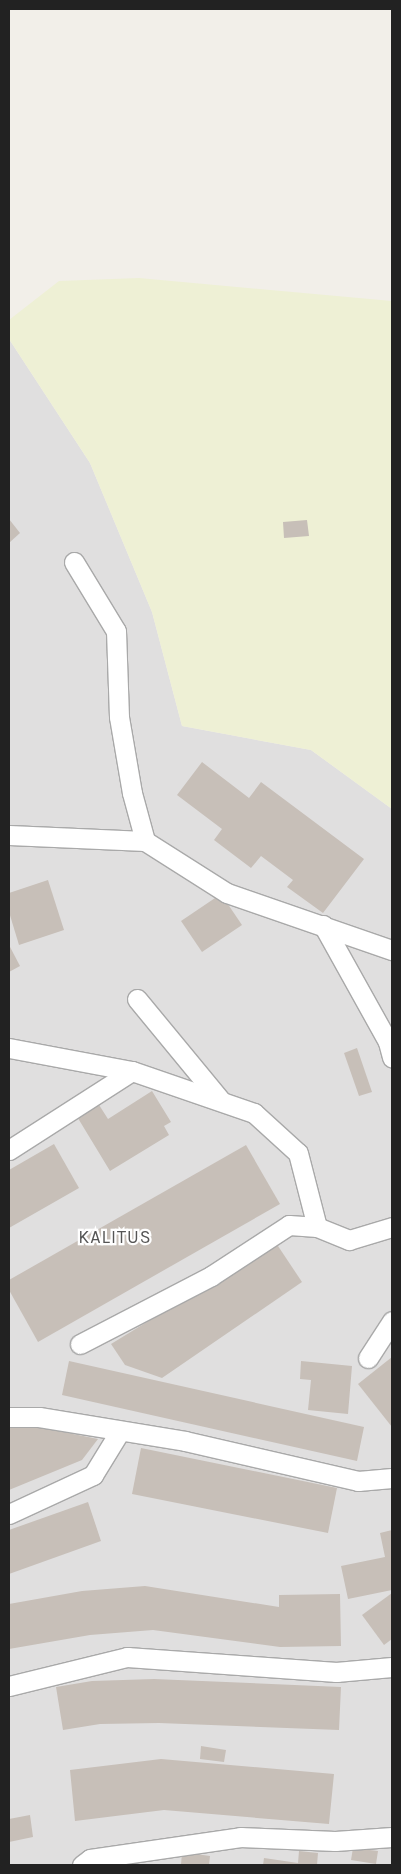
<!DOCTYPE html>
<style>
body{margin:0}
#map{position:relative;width:401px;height:1874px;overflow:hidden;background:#f2efe9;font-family:Karla,sans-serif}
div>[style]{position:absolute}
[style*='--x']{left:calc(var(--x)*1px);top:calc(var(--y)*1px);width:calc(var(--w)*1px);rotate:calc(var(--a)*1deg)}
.residential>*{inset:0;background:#e0dfdf}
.farmland>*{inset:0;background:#eef0d5}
.building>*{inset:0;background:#c7bfb8}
.roads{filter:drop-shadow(1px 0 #a9a9a9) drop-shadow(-1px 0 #a9a9a9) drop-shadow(0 1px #a9a9a9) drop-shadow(0 -1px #a9a9a9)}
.minor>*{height:19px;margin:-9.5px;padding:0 9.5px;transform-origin:9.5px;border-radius:9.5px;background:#fff}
span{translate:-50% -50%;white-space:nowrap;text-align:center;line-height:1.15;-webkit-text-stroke:4.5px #fff;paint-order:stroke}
.neighbourhood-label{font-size:18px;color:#555;letter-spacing:1px}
.frame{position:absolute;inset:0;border:10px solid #222;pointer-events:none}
</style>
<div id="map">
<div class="residential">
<div style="clip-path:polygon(9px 339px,90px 463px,152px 612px,182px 726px,311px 750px,392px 809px,392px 1865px,9px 1865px)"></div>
</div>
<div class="farmland">
<div style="clip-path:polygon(139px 278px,392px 301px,392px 809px,311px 750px,182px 726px,152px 612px,90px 463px,9px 339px,9px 320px,59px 281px)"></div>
</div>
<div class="building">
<div style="clip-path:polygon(9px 519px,20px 533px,9px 543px)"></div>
<div style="clip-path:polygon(307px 520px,309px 536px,284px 538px,283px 522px)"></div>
<div style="clip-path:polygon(202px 762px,249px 798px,261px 782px,364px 859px,323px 913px,287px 887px,293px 880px,261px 856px,251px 868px,214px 840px,222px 829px,177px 795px)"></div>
<div style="clip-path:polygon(48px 880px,64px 930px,19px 945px,9px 912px,9px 893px)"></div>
<div style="clip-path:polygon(221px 894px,242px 925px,202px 952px,181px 921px)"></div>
<div style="clip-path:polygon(9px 945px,20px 966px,9px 972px)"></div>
<div style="clip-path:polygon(357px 1048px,372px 1092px,359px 1096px,344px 1053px)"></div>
<div style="clip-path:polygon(152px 1091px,171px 1122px,164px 1126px,169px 1135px,110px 1171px,73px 1110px,94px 1097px,108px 1119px)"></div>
<div style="clip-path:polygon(54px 1144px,79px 1188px,9px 1228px,9px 1170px)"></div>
<div style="clip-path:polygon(246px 1145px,280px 1204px,38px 1342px,9px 1290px,9px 1280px)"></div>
<div style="clip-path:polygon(276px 1243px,302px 1282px,162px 1378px,125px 1365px,111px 1344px)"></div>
<div style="clip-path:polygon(392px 1357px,392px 1427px,358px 1384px)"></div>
<div style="clip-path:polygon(69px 1361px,364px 1427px,357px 1461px,62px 1395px)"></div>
<div style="clip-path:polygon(301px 1361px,352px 1366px,348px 1414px,308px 1410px,311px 1380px,300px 1379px)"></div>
<div style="clip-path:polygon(19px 1423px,98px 1439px,82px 1460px,9px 1490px,9px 1426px)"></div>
<div style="clip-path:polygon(141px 1448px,337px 1488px,328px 1533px,132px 1494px)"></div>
<div style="clip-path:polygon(88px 1502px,101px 1541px,9px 1574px,9px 1530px)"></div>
<div style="clip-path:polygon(392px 1530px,392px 1590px,348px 1599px,341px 1566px,385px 1557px,380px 1533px)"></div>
<div style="clip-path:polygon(145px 1586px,279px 1607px,279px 1595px,340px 1594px,341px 1646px,280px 1647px,153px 1630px,90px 1635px,9px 1649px,9px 1604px,82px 1591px)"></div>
<div style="clip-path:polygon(392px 1593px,392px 1639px,384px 1645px,362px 1615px)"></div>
<div style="clip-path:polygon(154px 1679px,341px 1687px,339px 1730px,159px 1723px,100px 1724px,63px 1730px,56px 1687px,92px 1681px)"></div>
<div style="clip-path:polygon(201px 1746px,226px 1750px,224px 1762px,200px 1759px)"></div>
<div style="clip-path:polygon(161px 1759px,334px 1774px,329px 1824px,164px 1810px,75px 1821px,70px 1770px)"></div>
<div style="clip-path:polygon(30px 1815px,33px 1837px,9px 1842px,9px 1819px)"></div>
<div style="clip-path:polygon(353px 1848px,378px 1851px,376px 1864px,351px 1860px)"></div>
<div style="clip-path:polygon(299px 1851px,318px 1853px,317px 1865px,263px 1865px,264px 1858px,298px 1863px)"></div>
<div style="clip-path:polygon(182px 1852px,210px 1856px,209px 1865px,181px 1865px)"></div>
</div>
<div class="roads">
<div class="minor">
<div style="--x:74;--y:562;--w:81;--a:58.7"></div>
<div style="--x:116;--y:631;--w:86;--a:88"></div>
<div style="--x:119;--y:717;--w:77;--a:80.3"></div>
<div style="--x:132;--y:793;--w:50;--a:74.8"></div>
<div style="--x:9;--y:835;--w:136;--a:2.5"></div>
<div style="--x:145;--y:841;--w:97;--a:32.4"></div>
<div style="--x:227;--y:893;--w:175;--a:19.1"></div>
<div style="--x:323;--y:925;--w:134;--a:60.9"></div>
<div style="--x:388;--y:1042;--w:16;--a:75"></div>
<div style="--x:137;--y:999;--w:132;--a:50.5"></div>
<div style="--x:9;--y:1048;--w:125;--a:10.6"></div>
<div style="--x:132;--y:1071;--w:129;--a:19"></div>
<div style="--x:254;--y:1113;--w:59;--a:42.3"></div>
<div style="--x:298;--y:1153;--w:76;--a:75.6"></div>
<div style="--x:317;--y:1227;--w:35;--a:22"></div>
<div style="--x:349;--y:1240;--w:45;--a:-16.8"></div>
<div style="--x:9;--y:1150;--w:146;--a:-32.7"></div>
<div style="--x:80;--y:1344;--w:148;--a:-27.4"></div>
<div style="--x:211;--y:1276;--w:93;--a:-33.2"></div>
<div style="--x:289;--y:1225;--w:28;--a:4"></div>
<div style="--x:368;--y:1358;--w:44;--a:-57"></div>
<div style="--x:9;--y:1417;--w:30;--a:0"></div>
<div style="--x:39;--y:1417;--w:148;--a:9.3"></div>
<div style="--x:185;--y:1441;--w:178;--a:13"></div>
<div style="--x:358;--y:1481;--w:34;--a:-5"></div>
<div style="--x:9;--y:1514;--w:93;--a:-24.9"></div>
<div style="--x:93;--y:1475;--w:52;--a:-58.5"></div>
<div style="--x:9;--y:1686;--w:122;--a:-13.8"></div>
<div style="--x:127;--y:1657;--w:210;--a:4.1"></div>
<div style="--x:336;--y:1672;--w:56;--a:-5.1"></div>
<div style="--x:82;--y:1865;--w:10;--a:-37"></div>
<div style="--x:90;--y:1859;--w:152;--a:-8.3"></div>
<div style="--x:240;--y:1837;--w:95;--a:2.4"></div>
<div style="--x:335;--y:1841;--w:57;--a:-4"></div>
</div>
</div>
<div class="neighbourhood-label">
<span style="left:115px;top:1237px">KALITUS</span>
</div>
<div class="frame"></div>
</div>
